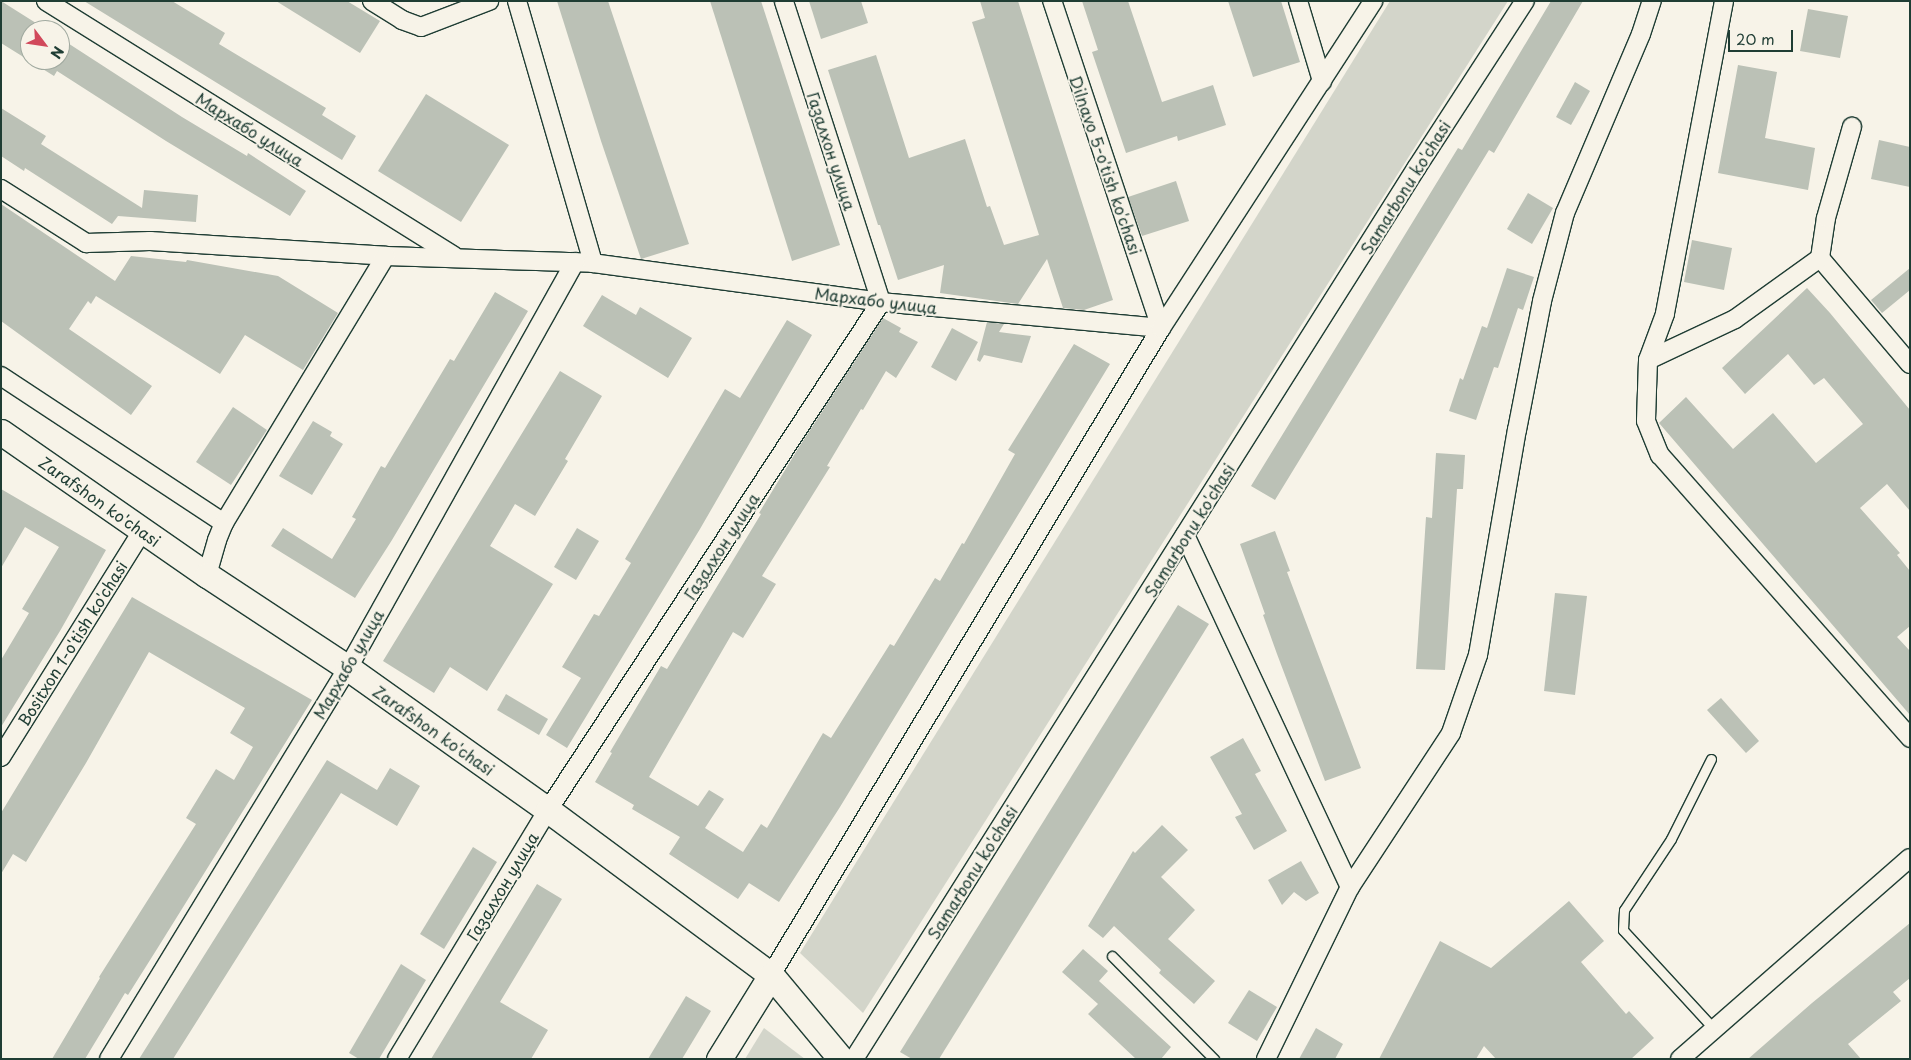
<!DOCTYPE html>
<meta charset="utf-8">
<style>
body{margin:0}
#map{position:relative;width:1911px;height:1060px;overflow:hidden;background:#f7f3e8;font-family:"Playpen Sans",sans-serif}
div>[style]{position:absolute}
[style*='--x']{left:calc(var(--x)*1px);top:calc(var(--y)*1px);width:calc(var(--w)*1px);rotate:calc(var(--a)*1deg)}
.green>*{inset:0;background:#d3d5ca}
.building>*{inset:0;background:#bbc1b6}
.roads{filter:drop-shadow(1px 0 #1f3d34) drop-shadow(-1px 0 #1f3d34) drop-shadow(0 1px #1f3d34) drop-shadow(0 -1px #1f3d34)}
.lane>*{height:9px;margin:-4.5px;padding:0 4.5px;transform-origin:4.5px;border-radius:4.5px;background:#f7f3e8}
.street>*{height:18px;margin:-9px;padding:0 9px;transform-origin:9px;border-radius:9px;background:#f7f3e8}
.secondary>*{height:25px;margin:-12.5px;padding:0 12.5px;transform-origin:12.5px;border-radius:12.5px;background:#f7f3e8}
span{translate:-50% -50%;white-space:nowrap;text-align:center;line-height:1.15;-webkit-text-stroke:4px #f7f3e8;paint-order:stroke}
.street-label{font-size:16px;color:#1f3d34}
.frame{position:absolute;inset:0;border:2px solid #1f3d34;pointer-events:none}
.north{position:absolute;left:20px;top:20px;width:50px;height:50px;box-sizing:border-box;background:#f7f3e8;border:1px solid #a1aaa0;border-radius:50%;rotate:121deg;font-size:14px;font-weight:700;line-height:20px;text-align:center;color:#1f3d34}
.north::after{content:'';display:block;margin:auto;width:18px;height:22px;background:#d1495b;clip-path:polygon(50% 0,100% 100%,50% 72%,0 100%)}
.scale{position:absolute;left:1728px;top:30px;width:65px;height:22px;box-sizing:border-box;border:2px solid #1f3d34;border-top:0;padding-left:6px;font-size:15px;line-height:18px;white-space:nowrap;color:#1f3d34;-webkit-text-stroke:4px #f7f3e8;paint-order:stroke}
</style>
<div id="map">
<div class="green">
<div style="clip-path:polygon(1390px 1px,1508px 1px,863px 1013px,800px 953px)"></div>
<div style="clip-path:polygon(764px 1028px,805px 1059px,745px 1059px)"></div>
</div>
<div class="building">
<div style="clip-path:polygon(1px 1px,47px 30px,30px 30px,30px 60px,60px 60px,60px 38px,182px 117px,247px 156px,248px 153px,306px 191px,290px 216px,166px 141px,57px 71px,54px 76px,1px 43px)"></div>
<div style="clip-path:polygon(84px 1px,172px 1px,225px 33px,219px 44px,326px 108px,322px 115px,356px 136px,342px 160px)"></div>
<div style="clip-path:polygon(276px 1px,347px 1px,380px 21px,360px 53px)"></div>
<div style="clip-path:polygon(557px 1px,608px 1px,689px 244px,641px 259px,601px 141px)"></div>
<div style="clip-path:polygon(710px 1px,761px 1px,840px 245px,792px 261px)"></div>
<div style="clip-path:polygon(809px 1px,861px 1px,868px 23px,821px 39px)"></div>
<div style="clip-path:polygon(980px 1px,1018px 1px,1113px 300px,1084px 310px,1063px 308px,1047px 259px,1018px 304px,940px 293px,944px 265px,898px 280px,880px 225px,878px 225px,828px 70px,876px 55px,909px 158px,965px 139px,987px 207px,990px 206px,1004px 245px,1039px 235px,972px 22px,985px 18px)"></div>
<div style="clip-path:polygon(1082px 1px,1128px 1px,1162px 102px,1213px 85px,1226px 125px,1178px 141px,1177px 136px,1126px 153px,1092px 52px,1098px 50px)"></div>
<div style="clip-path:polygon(1228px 1px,1281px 1px,1300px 62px,1253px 77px)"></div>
<div style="clip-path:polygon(1551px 1px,1583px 1px,1494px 153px,1489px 150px,1275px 500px,1251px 486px,1458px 148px,1462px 150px)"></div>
<div style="clip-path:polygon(1808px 9px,1848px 16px,1840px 58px,1800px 51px)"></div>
<div style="clip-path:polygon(1738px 65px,1777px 72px,1765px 138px,1815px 148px,1808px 190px,1718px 173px)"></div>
<div style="clip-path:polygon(1575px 82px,1590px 91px,1571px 125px,1556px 117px)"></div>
<div style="clip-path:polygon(426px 94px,509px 145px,461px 222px,378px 171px)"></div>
<div style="clip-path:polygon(1px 108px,46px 136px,41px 144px,142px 208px,144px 190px,198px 195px,196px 222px,118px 216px,112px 224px,25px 168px,24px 171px,1px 156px)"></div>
<div style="clip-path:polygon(1879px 140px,1910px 147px,1910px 187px,1871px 179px)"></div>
<div style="clip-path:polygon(1176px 181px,1189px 221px,1142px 236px,1128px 197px)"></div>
<div style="clip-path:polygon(1528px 193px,1553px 208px,1532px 244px,1507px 229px)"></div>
<div style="clip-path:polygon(1px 204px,115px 281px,131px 256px,186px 262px,187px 260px,278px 276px,338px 313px,303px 370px,245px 335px,220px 374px,96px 296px,91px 304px,88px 301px,69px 329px,152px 386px,131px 415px,1px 321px)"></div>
<div style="clip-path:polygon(1692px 240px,1732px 248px,1724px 290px,1684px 282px)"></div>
<div style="clip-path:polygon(1507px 268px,1534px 277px,1523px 310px,1518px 308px,1498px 368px,1494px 367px,1476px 420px,1449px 411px,1460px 378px,1463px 380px,1482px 326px,1487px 328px)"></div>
<div style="clip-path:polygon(1910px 268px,1910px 290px,1882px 313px,1871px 300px)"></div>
<div style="clip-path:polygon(1807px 288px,1830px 313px,1910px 410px,1910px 511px,1887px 484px,1860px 508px,1900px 553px,1897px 555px,1910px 571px,1910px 626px,1897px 637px,1910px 651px,1910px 715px,1659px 423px,1686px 397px,1733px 449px,1773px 413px,1816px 463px,1863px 424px,1824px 378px,1814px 385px,1788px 354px,1745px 394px,1722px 368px)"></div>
<div style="clip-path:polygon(495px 292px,528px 311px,392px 540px,355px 598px,271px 546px,283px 528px,332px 559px,356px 519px,352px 517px,381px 466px,385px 468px,450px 359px,454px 361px)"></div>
<div style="clip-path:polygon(602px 295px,636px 315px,640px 307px,692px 338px,668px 378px,583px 326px)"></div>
<div style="clip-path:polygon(883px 318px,901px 328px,899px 332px,918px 342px,896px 378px,886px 371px,863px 410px,861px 409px,827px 466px,830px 467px,762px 576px,776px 584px,743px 638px,733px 632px,649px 777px,698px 806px,709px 790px,724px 799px,705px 828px,743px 852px,761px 824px,767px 828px,823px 733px,831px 738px,890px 644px,894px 646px,935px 578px,940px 581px,962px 543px,964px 544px,1015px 454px,1008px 450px,1074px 344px,1110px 364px,840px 807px,779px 902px,749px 883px,738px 899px,669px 854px,680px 837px,632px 809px,634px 805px,595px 782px,612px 753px,610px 752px,661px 666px,667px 669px,761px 514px,759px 513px,799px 447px)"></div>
<div style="clip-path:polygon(787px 320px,812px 335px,700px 529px,567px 748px,546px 735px,581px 678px,562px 667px,594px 614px,599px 616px,631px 563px,625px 559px,725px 389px,740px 398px)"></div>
<div style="clip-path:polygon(987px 322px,1004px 324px,999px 332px,1031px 336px,1022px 363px,984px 355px,980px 362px,977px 360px)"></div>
<div style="clip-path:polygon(952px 328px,978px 342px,956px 381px,931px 367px)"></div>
<div style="clip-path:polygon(560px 371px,602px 396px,565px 459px,568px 461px,535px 516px,515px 504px,490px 546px,553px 584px,487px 691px,450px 667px,434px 693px,383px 661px)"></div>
<div style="clip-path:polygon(233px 407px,267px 430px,231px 485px,196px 462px)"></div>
<div style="clip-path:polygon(313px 421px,332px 432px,330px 436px,343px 444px,312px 495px,279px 476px)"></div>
<div style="clip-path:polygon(1436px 453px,1465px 455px,1463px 489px,1457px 489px,1445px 670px,1416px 669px,1426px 517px,1432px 518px)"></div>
<div style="clip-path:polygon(1px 489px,106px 550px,60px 631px,1px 727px,1px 660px,29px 613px,22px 609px,59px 547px,25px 527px,1px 568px)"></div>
<div style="clip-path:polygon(577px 528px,599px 541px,576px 580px,554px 567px)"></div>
<div style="clip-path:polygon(1275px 531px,1290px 571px,1287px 572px,1361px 768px,1325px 781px,1277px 654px,1263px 615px,1265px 614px,1240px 544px)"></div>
<div style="clip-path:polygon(1555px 593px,1587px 596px,1575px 695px,1544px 691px)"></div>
<div style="clip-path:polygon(132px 597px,312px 700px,157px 949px,128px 995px,125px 993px,85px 1059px,52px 1059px,100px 978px,99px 977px,196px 824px,186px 818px,216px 769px,234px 780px,253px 747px,230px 733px,245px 708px,149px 652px,86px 763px,26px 862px,13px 854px,1px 874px,1px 813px)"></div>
<div style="clip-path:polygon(1178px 605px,1209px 624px,939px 1059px,912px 1059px,900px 1052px)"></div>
<div style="clip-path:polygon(506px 694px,548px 719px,539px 735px,497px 710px)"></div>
<div style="clip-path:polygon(1721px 698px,1759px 741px,1746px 753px,1707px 710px)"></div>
<div style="clip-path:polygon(1243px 738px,1261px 771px,1255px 774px,1287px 831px,1254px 850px,1235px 817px,1242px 814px,1210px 757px)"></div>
<div style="clip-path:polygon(327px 760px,377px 790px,390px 768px,420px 786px,397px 826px,341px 793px,173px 1059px,139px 1059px)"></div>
<div style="clip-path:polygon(1162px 825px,1188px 850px,1161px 877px,1195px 910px,1168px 939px,1215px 981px,1194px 1004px,1159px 973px,1161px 970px,1114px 926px,1103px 938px,1088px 926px,1133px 851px,1135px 853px)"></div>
<div style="clip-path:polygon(473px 847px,497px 862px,444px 949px,420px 934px)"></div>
<div style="clip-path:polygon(1301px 861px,1319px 893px,1306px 901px,1294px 892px,1282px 905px,1268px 880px)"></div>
<div style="clip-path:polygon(537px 884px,562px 899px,500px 1002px,548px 1030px,531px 1059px,431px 1059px)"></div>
<div style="clip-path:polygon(1569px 901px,1604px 941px,1581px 962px,1626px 1014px,1629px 1011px,1654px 1038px,1631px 1059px,1496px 1059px,1484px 1046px,1476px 1059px,1379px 1059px,1440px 941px,1491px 968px)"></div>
<div style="clip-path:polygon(1910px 923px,1910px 978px,1893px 992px,1901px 1001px,1848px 1044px,1861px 1059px,1748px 1059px,1812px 1003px)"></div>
<div style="clip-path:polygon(1083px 949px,1108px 971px,1099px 981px,1171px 1047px,1161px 1059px,1136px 1059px,1088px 1014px,1098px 1004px,1062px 972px)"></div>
<div style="clip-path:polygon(401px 964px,426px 980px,379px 1059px,359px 1059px,349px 1053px)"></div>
<div style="clip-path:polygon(1249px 990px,1277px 1007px,1257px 1041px,1228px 1023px)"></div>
<div style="clip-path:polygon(686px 996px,711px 1011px,682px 1059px,648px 1059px)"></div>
<div style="clip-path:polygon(1316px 1028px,1343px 1044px,1335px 1059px,1299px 1059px)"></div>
</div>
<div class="roads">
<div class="lane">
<div style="--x:1711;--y:759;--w:89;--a:116.6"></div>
<div style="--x:1671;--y:839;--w:85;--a:123.5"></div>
<div style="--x:1624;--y:910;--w:20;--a:93"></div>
<div style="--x:1623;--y:930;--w:134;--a:47.4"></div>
<div style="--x:1112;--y:956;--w:145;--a:45.3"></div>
</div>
<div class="street">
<div style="--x:46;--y:1;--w:481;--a:32"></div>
<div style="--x:372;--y:1;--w:36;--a:32"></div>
<div style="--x:402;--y:20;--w:20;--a:20"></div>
<div style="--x:421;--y:27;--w:73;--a:-20.9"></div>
<div style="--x:517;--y:1;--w:273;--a:73.8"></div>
<div style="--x:1298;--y:1;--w:84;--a:73.3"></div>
<div style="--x:1724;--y:1;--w:319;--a:100.7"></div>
<div style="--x:1665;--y:314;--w:49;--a:110.3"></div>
<div style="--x:1648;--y:360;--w:61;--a:91.9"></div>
<div style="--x:1646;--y:421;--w:37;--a:68"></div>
<div style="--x:1660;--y:455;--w:378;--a:48.5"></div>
<div style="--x:1;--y:189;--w:101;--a:32.4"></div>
<div style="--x:86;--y:243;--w:64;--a:-1.8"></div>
<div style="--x:150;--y:241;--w:236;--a:3.6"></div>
<div style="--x:386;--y:256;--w:207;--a:1.9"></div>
<div style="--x:593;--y:263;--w:291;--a:7.7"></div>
<div style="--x:881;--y:302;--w:281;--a:5.3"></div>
<div style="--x:1161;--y:328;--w:345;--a:-108.4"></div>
<div style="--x:1820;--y:258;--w:139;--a:49.7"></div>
<div style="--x:1648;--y:360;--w:96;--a:-25.2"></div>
<div style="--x:1735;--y:319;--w:105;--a:-35.7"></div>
<div style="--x:1820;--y:258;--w:40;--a:-81.5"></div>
<div style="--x:1826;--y:218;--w:95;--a:-74.1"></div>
<div style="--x:1;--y:376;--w:267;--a:33.4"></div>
<div style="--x:1185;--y:535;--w:389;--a:64.9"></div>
<div style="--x:207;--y:575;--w:36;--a:-74"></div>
<div style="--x:217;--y:540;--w:18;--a:-68"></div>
<div style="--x:224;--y:523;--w:312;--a:-58.8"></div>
<div style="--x:1;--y:757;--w:268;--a:-58"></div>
<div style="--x:771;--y:975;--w:755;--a:-58.92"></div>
<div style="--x:1161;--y:328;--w:390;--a:-57"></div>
<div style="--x:109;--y:1059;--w:458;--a:-58.6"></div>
<div style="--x:348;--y:668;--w:465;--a:-60.8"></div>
<div style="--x:397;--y:1059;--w:291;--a:-58.8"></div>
<div style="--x:548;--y:810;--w:607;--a:-56.75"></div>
<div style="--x:881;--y:302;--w:316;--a:-107.9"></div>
<div style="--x:854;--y:1059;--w:1055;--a:-57.74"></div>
<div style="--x:1417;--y:167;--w:198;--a:-57"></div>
<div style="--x:1266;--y:1059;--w:191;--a:-64"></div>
<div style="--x:1350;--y:887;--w:184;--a:-56.7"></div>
<div style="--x:1451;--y:733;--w:83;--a:-70.9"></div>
<div style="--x:1478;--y:655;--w:228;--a:-80.2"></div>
<div style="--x:1517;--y:430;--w:131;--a:-79"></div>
<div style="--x:1542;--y:301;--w:91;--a:-75.4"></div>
<div style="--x:1565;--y:213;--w:194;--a:-67"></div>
<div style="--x:1641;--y:34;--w:35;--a:-72"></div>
<div style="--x:1680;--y:1059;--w:305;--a:-41.2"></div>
</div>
<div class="secondary">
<div style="--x:1;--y:432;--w:251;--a:34.8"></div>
<div style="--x:207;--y:575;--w:169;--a:33.4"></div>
<div style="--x:348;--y:668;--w:245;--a:35.4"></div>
<div style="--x:548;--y:810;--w:277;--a:36.5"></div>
<div style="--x:771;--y:975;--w:109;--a:50.2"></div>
<div style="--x:719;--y:1059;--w:99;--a:-58.2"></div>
</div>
</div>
<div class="street-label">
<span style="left:250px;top:129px;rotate:32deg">Мархабо улица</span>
<span style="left:832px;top:151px;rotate:72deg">Газалхон улица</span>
<span style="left:1106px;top:165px;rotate:71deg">Dilnavo 5-o'tish ko'chasi</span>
<span style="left:1405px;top:187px;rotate:-58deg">Samarbonu ko'chasi</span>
<span style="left:876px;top:300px;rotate:7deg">Мархабо улица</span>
<span style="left:100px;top:501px;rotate:35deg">Zarafshon ko'chasi</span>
<span style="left:1189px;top:530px;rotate:-58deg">Samarbonu ko'chasi</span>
<span style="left:721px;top:546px;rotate:-57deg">Газалхон улица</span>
<span style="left:72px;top:643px;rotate:-58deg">Bositxon 1-o'tish ko'chasi</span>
<span style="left:348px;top:664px;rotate:-60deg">Мархабо улица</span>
<span style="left:434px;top:730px;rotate:35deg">Zarafshon ko'chasi</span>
<span style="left:972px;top:872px;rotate:-58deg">Samarbonu ko'chasi</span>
<span style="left:502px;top:886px;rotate:-59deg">Газалхон улица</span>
</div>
<div class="frame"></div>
<div class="north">N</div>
<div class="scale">20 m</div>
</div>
